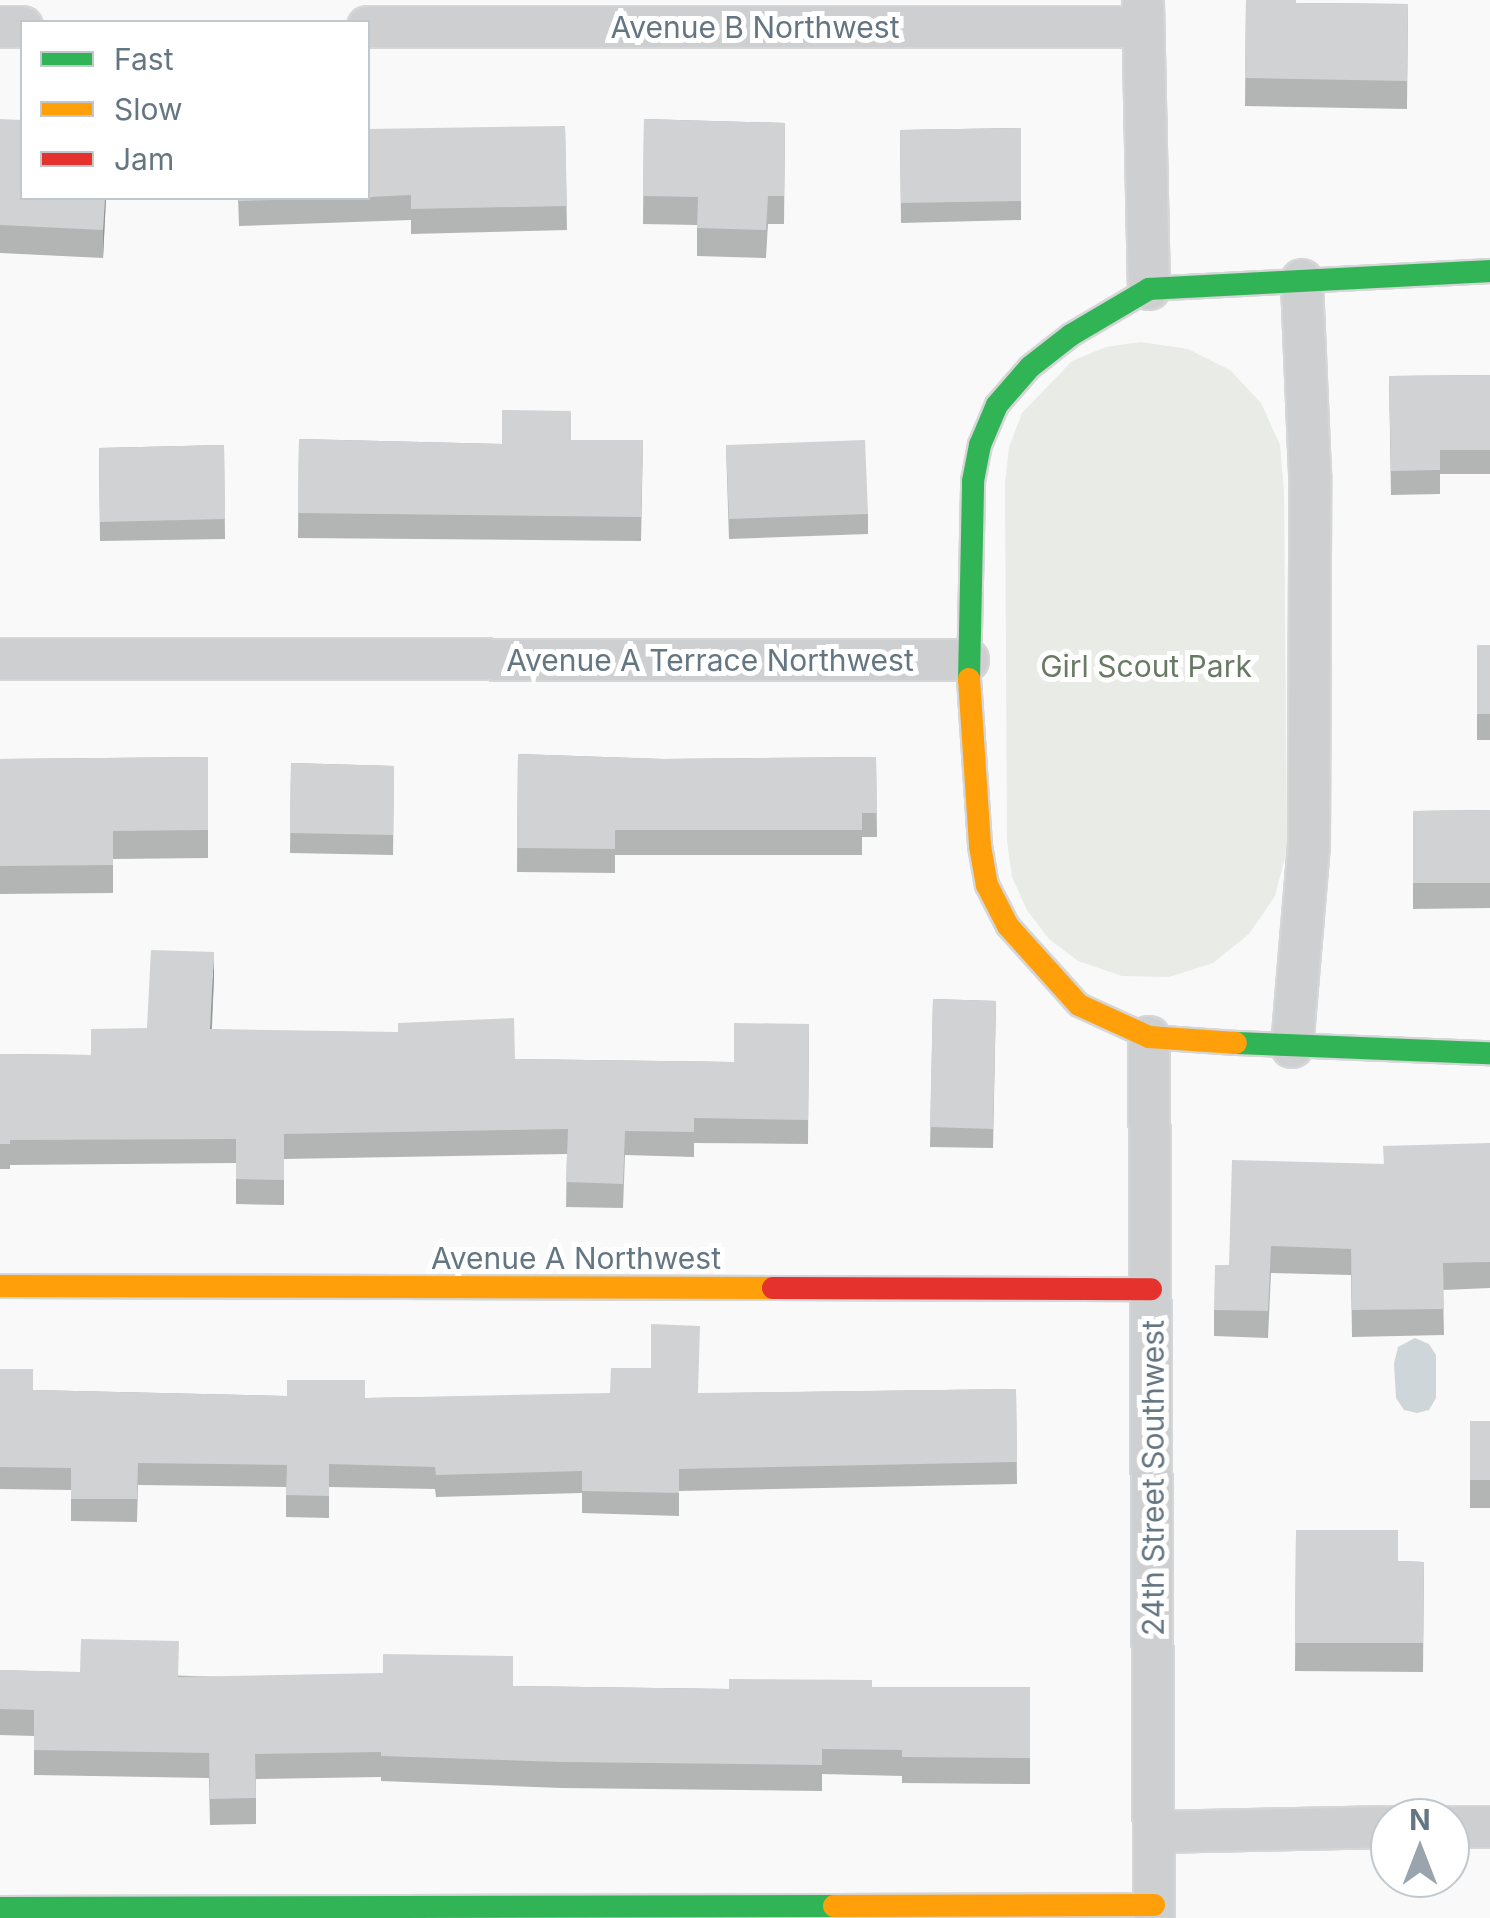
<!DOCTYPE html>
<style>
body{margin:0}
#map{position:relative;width:1490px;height:1918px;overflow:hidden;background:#f9f9f9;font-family:Inter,sans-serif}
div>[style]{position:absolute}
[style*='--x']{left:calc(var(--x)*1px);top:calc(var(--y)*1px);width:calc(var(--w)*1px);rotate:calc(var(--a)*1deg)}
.green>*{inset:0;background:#e8ebe6}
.water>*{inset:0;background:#ced6d9}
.roads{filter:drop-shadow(2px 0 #d5d6d7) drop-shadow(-2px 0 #d5d6d7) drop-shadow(0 2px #d5d6d7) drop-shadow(0 -2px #d5d6d7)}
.street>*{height:40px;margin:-20px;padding:0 20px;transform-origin:20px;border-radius:20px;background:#cecfd0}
.fast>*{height:22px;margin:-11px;padding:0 11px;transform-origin:11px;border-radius:11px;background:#30b455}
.slow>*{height:22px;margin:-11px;padding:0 11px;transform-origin:11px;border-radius:11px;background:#ff9f0a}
.jam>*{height:22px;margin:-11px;padding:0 11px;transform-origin:11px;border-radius:11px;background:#e5322d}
.wall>*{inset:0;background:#b3b5b5}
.shaded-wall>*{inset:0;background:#929394}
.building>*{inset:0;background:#d0d2d3}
span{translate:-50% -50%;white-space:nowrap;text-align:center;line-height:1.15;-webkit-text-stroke:10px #fff;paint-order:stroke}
.street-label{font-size:30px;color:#657683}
.park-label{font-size:30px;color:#687a64}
.legend{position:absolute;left:20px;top:20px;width:350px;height:180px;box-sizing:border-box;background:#fff;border:2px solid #c1c8cd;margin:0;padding:12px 18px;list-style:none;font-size:30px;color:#657683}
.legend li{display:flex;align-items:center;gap:20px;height:50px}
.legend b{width:50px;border:2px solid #c1c8cd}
.north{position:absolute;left:1370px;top:1798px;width:100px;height:100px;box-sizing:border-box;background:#fff;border:2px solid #c1c8cd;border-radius:50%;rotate:0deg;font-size:28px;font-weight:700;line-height:40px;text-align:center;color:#657683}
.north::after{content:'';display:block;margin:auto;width:35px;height:45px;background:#99a4ac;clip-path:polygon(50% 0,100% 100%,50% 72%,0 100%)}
</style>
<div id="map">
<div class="green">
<div style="clip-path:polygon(1141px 342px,1188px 349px,1230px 370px,1261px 403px,1280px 445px,1284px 492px,1287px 850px,1275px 896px,1249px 934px,1213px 963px,1169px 977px,1122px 976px,1078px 961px,1049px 939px,1027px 910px,1012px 877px,1007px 841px,1005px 483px,1009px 447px,1022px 413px,1072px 361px,1106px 347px)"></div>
</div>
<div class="water">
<div style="clip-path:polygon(1415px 1338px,1429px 1344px,1436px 1355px,1436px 1398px,1429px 1410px,1417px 1413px,1404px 1410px,1396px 1398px,1394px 1363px,1398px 1347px)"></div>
</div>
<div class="roads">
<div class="street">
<div style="--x:1143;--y:4;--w:285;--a:88.8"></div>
<div style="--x:0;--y:27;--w:22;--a:0"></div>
<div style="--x:368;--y:27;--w:775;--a:0"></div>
<div style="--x:0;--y:659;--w:968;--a:0.06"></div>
<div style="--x:1149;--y:1037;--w:881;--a:89.67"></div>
<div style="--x:1292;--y:1047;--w:202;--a:-85.2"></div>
<div style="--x:1309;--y:846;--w:372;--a:-89.8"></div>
<div style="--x:1310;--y:474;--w:194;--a:-92.4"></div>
<div style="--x:1450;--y:1827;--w:40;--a:0"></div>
<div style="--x:1155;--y:1832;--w:235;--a:-1.2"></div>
</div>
<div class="fast">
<div style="--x:969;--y:679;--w:198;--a:-88.8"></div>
<div style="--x:973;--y:481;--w:37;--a:-79"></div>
<div style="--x:980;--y:445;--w:43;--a:-67"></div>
<div style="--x:997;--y:405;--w:50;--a:-49"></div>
<div style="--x:1030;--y:367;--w:52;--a:-38"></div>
<div style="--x:1071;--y:335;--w:91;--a:-30.5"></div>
<div style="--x:1149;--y:289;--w:341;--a:-3"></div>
<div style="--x:1236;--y:1043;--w:254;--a:2.3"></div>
<div style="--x:0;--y:1908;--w:834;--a:-0.14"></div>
</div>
<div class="slow">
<div style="--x:969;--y:679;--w:167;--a:86.2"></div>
<div style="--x:980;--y:846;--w:40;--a:80"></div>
<div style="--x:987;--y:885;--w:46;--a:62.9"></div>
<div style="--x:1008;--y:926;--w:106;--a:48.1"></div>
<div style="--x:1079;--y:1005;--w:77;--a:24.6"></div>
<div style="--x:1149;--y:1037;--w:87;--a:3.9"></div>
<div style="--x:0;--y:1286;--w:773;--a:0.15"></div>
<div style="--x:834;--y:1906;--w:320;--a:-0.2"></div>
</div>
<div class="jam">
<div style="--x:773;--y:1288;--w:378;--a:0.2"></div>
</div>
</div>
<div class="wall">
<div style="clip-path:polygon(1246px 0,1296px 3px,1408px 4px,1407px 109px,1245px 106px)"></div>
<div style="clip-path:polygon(0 119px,22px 198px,106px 198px,103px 258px,0 253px)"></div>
<div style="clip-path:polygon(644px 119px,785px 123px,784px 224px,768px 224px,766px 258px,697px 256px,697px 225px,643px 224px)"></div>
<div style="clip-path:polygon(565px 126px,567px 230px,411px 234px,411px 220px,239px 226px,238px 198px,368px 198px)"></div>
<div style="clip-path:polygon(1021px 128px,1021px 220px,901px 223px,900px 130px)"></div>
<div style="clip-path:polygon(1490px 375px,1490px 474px,1440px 474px,1440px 494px,1391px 495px,1389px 376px)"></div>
<div style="clip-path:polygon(299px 439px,502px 444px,571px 440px,643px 440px,641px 541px,298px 538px)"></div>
<div style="clip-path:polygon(224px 445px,225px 539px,100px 541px,99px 448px)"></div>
<div style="clip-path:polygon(726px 445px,868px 514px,868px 534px,729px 539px)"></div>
<div style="clip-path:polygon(1477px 645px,1490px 645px,1490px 740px,1477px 740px)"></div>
<div style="clip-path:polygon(0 708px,0 759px,208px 757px,208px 858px,113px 859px,113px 893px,0 894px)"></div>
<div style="clip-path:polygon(518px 754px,663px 759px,876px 757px,877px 837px,862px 837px,862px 855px,615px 855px,615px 873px,517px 872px)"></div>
<div style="clip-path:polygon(291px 763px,394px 766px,393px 855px,290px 853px)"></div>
<div style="clip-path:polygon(1490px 810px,1490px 908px,1413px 909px,1413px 811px)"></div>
<div style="clip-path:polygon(214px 977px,212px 1029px,515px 1059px,734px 1062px,809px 1024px,808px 1144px,694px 1143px,694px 1157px,625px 1155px,623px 1208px,566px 1207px,567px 1154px,284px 1159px,284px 1205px,236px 1204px,236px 1163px,10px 1165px,10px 1169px,0 1169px,0 1054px,91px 1055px,147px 1028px)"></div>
<div style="clip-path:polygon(933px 999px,996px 1001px,993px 1148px,930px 1147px)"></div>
<div style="clip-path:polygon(1490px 1143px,1490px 1288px,1443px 1290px,1444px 1335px,1352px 1337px,1351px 1275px,1271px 1273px,1268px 1338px,1214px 1336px,1214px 1310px,1229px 1265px,1383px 1164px)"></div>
<div style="clip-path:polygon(0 1369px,33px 1390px,365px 1398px,1016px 1389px,1017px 1484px,679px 1491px,679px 1516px,582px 1513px,582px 1493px,436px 1497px,435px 1489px,329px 1487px,329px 1518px,286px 1517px,286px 1487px,138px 1485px,137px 1522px,71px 1521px,71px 1490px,0 1489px)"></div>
<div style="clip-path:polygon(1470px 1421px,1490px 1421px,1490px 1508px,1470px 1508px)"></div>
<div style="clip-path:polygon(1296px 1530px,1398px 1561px,1424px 1562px,1423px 1672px,1295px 1671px)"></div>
<div style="clip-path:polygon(0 1670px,513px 1686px,729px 1689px,1030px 1687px,1030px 1784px,902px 1783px,902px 1776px,822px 1774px,822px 1791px,561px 1788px,381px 1781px,381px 1777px,256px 1779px,256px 1824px,210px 1825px,209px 1778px,34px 1775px,34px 1736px,0 1735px)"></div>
</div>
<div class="shaded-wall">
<div style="clip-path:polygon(105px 198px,106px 198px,103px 258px,103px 230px)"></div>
<div style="clip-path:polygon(214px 952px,214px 977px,210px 1054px,210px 1029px)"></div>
</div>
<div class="building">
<div style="clip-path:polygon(1246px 0,1296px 0,1296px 3px,1408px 4px,1407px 81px,1245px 78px)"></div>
<div style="clip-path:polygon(0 119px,22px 120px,22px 198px,105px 198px,103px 230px,0 225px)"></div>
<div style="clip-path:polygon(644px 119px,785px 123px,784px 196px,768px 196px,766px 230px,697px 228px,698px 197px,643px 196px)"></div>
<div style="clip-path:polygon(565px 126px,567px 206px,411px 209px,411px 195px,368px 197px,368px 129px)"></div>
<div style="clip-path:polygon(1021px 128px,1021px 201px,901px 203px,900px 130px)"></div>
<div style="clip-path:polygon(239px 198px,350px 198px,239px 201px)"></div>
<div style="clip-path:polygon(1490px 375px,1490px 450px,1440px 450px,1440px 470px,1391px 471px,1389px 376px)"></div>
<div style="clip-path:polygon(502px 410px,571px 411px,571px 440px,643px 440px,641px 517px,298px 513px,299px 439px,502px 444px)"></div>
<div style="clip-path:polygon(865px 440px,868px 514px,729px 519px,726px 445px)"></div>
<div style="clip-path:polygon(224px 445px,225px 519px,100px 522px,99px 448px)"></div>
<div style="clip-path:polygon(1477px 645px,1490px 645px,1490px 714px,1477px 714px)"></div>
<div style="clip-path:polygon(518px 754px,663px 759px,876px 757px,877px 813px,862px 813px,862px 830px,615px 830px,615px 849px,517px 848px)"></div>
<div style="clip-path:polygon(208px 757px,208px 830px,113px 831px,113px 865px,0 866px,0 759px)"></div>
<div style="clip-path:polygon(291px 763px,394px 766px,393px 835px,290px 833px)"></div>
<div style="clip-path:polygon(1490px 810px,1490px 883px,1413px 883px,1413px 811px)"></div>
<div style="clip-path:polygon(151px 950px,214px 952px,210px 1029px,398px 1032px,398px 1023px,514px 1018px,515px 1059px,734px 1062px,734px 1023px,809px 1024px,808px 1120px,694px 1118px,694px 1132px,625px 1131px,623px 1184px,566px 1182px,568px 1129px,284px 1134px,284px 1180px,236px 1179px,236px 1139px,10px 1140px,10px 1144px,0 1144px,0 1054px,91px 1055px,91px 1029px,147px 1028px)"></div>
<div style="clip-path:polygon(933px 999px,996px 1001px,993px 1129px,930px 1127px)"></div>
<div style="clip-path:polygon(1490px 1143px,1490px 1262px,1443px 1263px,1444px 1309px,1352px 1310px,1351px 1249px,1271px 1246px,1268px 1311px,1214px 1310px,1215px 1265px,1229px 1265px,1232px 1160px,1384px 1164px,1383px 1146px)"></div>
<div style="clip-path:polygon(651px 1324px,700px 1326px,698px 1393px,1016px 1389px,1017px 1462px,679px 1469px,679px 1493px,582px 1491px,582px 1471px,436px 1475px,435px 1467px,329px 1464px,329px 1496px,286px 1495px,287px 1465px,138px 1463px,137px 1499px,71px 1499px,71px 1468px,0 1467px,0 1369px,33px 1369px,33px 1390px,287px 1396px,287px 1380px,365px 1380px,365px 1398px,610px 1393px,611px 1368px,651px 1368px)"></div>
<div style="clip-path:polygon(1470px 1421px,1490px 1421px,1490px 1480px,1470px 1480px)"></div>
<div style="clip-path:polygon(1296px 1530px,1398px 1530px,1398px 1561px,1424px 1562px,1423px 1643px,1295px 1643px)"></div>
<div style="clip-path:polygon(81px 1639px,179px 1641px,178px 1677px,383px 1673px,383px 1654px,513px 1656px,513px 1686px,729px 1689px,729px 1679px,872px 1680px,872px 1687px,1030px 1687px,1030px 1758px,902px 1757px,902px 1750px,822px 1749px,822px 1765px,561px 1762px,381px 1756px,381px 1752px,255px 1754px,256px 1798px,210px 1799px,209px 1753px,34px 1750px,34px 1710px,0 1709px,0 1670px,80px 1672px)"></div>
</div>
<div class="street-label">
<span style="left:755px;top:27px">Avenue B Northwest</span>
<span style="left:710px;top:660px">Avenue A Terrace Northwest</span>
<span style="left:576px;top:1258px">Avenue A Northwest</span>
<span style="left:1153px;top:1478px;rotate:-90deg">24th Street Southwest</span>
</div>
<div class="park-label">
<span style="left:1146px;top:666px">Girl Scout Park</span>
</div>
<ul class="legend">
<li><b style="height:12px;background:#30b455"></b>Fast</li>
<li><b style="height:12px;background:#ff9f0a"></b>Slow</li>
<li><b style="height:12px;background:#e5322d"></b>Jam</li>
</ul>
<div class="north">N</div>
</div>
